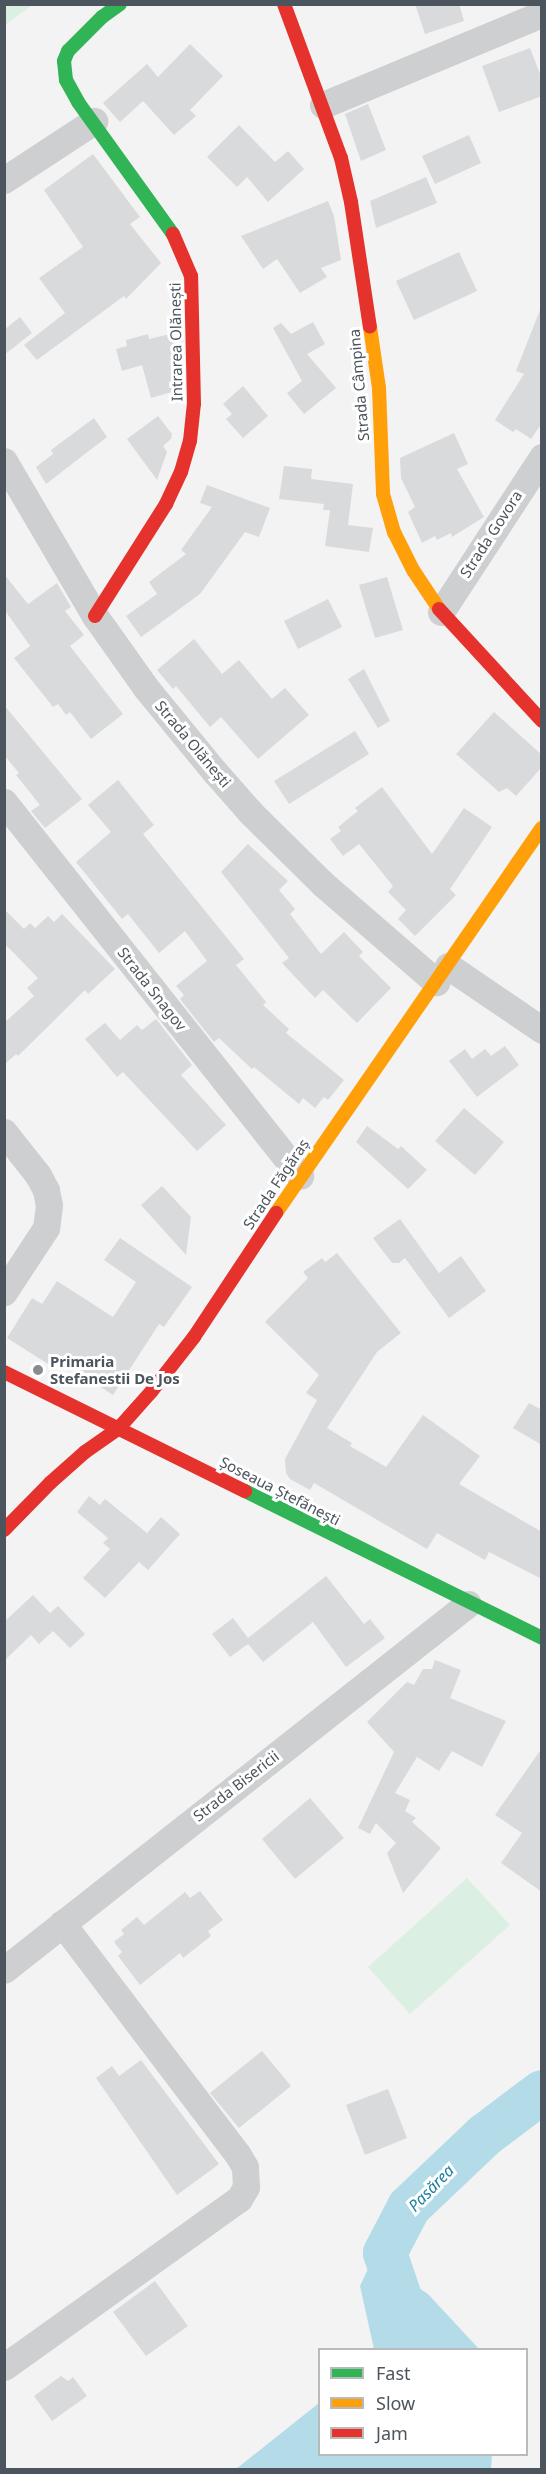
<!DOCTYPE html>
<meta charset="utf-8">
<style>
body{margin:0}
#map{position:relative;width:546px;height:2474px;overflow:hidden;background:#f3f3f3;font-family:"Noto Sans",sans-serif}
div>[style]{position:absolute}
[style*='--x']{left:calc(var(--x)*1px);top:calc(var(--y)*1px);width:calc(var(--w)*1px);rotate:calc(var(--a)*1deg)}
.green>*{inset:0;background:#dbefe3}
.water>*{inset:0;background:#b4dce8}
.river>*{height:44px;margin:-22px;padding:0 22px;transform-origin:22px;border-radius:22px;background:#b4dce8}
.building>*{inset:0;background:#d9dadc}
.street>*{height:27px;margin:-13.5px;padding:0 13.5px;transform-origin:13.5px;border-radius:13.5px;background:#cdcfd1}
.fast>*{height:14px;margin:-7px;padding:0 7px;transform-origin:7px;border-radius:7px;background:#30b455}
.slow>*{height:14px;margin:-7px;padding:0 7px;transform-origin:7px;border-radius:7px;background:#ff9f0a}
.jam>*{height:14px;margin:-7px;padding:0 7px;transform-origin:7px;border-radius:7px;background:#e5322d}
.dots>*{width:16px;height:16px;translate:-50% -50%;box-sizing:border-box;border:3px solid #fff;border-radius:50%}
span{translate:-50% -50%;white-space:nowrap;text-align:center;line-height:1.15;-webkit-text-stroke:6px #fff;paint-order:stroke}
.street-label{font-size:15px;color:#4c555d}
.poi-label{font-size:15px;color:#4c555d;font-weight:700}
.left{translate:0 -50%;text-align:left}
.water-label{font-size:16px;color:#1e809f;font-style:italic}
.frame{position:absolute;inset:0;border:6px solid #4c555d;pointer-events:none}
.legend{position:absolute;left:318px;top:2348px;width:210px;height:108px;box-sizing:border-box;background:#fff;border:2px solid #b7bbbe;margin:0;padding:8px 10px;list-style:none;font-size:18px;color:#4c555d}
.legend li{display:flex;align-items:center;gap:12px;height:30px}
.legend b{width:30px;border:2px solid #b7bbbe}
</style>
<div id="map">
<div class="green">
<div style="clip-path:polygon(5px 4px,32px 4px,32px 5px,5px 25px)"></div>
<div style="clip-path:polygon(467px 1878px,510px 1925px,410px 2014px,368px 1967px)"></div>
</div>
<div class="water">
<div style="clip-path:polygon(373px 2258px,428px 2294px,479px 2349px,374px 2349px,360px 2286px)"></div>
<div style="clip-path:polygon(319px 2403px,320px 2454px,492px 2455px,491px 2469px,236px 2469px)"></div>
</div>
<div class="river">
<div style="--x:418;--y:2350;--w:102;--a:-108.8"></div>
<div style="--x:385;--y:2253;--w:52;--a:-62.4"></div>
<div style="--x:409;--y:2207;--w:105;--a:-43.5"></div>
<div style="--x:485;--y:2135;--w:71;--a:-37"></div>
</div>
<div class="building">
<div style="clip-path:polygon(415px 4px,459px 4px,464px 21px,425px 34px)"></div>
<div style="clip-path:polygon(190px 44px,223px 76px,190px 110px,196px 116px,174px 135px,143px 101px,120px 122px,103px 103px,147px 64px,158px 77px)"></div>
<div style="clip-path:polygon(530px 48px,542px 79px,542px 96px,499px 112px,482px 66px)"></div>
<div style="clip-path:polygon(368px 104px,386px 150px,361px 161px,345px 114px)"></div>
<div style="clip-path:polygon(239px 125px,275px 162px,288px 151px,304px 169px,268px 202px,247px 177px,237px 187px,207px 157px)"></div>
<div style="clip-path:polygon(469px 135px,481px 163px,435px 184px,422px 156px)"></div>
<div style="clip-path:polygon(93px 154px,140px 217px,130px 224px,161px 263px,126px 299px,124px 296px,37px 360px,24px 345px,65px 313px,39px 278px,83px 247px,44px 190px)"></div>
<div style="clip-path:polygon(426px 177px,437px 203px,376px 228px,370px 201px)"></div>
<div style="clip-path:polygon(328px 201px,334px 216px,341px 260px,321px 268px,327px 277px,300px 293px,277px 259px,263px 269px,241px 236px)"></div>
<div style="clip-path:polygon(459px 252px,477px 291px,414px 320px,396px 281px)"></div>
<div style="clip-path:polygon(540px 310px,542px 423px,531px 439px,516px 429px,513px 432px,495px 420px,524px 374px,516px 371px)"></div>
<div style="clip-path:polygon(20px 317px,32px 333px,4px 355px,4px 330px)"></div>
<div style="clip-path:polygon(313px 322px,325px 344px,307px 354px,336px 388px,304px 414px,287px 393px,302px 381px,273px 328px,281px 323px,291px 334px)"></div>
<div style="clip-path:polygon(174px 333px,175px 391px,151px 398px,142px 365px,122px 371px,116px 349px,127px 346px,126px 340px,148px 334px,149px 339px)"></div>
<div style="clip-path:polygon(243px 386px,268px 416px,243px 438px,226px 419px,232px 414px,223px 404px)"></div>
<div style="clip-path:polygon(158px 416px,172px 434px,171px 439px,163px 446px,167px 452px,157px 480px,127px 439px)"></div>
<div style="clip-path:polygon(94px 418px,107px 437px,46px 484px,36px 467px,53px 454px,51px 450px)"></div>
<div style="clip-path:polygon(454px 433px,468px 464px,457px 469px,484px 517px,452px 537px,451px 533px,437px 540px,435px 536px,422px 543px,408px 512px,415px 507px,401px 478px,400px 458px)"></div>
<div style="clip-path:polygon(284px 466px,312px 469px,311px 479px,353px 484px,348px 525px,373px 528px,369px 552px,325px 546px,330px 510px,323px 510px,324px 504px,279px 499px)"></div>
<div style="clip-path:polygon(207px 485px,270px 508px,259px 537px,245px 532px,200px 594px,141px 637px,126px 616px,157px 594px,149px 582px,186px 554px,181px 550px,212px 507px,200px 503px)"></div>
<div style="clip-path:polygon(4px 574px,28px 604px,57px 583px,71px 607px,65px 611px,84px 635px,70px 646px,123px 714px,91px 739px,70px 712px,66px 715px,58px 704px,53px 707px,14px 658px,30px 646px,4px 609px)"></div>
<div style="clip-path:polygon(387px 577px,403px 630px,375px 638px,359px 585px)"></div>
<div style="clip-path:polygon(328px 599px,342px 627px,298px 649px,284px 621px)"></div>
<div style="clip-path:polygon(194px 639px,222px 674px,239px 660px,272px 699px,285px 688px,309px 715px,258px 759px,221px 717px,210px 727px,176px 686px,173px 689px,157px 670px)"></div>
<div style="clip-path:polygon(364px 669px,390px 721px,378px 728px,348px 679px)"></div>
<div style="clip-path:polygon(4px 705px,82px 799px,45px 828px,31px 811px,40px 805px,16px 775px,19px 773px,4px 755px)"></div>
<div style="clip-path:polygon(494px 712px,542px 755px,542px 767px,516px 796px,507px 788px,499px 792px,456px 754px)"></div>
<div style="clip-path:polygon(355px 731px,369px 754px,289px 804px,274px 781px)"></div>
<div style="clip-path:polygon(118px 780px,154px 825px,143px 834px,244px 959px,236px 965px,266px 1002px,263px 1005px,289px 1029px,286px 1033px,344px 1080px,328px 1100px,324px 1097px,315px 1108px,303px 1098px,299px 1104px,254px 1067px,252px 1069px,219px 1038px,214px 1042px,180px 999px,184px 995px,176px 986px,207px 961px,185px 931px,159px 953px,128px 914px,122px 919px,76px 862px,111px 832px,88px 805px)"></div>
<div style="clip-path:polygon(382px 787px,432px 854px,464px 808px,492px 827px,450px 889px,456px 895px,415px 936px,398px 919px,406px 910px,388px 892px,393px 886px,359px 844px,343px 856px,330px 839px,341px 831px,338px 827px,358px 811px,355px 808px)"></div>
<div style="clip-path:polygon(248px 844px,288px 881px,279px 890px,295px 909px,290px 914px,321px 954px,344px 932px,363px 952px,359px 956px,391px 988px,357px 1023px,323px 990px,315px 998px,282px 963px,289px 958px,221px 872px)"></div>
<div style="clip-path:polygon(4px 909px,24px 929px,30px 923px,35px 928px,48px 916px,54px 922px,62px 914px,115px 969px,88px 994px,85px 990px,18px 1056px,16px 1054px,4px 1065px,4px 1023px,34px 996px,27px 988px,38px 978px,4px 943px)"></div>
<div style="clip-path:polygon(156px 1019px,192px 1065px,181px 1075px,226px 1125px,197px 1151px,123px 1072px,117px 1077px,85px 1039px,105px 1023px,120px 1040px,137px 1025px,142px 1030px)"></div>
<div style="clip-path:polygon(505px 1046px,519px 1065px,477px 1097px,449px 1061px,465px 1049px,472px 1059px,485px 1049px,491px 1056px)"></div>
<div style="clip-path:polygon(464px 1108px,504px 1142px,475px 1175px,435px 1141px)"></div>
<div style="clip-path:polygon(367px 1126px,398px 1149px,401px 1146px,427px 1170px,408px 1189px,356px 1142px)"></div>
<div style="clip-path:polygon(162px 1186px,191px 1217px,186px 1255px,141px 1205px)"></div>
<div style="clip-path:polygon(400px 1219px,439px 1273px,461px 1256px,486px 1291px,449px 1318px,405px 1258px,399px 1263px,392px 1263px,373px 1238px)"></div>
<div style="clip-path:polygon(120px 1238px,192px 1287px,164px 1327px,159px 1324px,113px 1395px,53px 1356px,48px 1364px,7px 1338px,32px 1298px,42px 1304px,57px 1281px,113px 1317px,136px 1282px,104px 1260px)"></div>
<div style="clip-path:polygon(337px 1253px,401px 1333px,377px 1352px,327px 1428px,352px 1443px,350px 1446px,386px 1467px,423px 1415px,480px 1456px,459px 1484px,542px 1532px,542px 1579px,489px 1552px,485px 1560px,437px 1533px,427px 1549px,314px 1483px,310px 1490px,290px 1479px,286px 1473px,285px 1459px,317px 1400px,306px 1393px,319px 1375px,265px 1322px,308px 1278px,303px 1272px,322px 1258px,325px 1262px)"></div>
<div style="clip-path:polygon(529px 1403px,542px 1410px,542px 1445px,513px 1428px)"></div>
<div style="clip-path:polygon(89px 1496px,100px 1505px,105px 1499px,147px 1533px,161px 1517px,180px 1534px,148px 1570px,139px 1562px,105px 1598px,83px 1578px,110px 1549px,103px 1543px,108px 1538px,77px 1512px)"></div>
<div style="clip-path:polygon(326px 1576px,364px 1624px,370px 1619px,385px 1638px,346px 1667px,313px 1622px,263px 1662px,248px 1644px,230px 1657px,212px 1634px,233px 1618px,248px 1638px)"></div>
<div style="clip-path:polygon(33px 1595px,50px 1613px,58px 1606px,85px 1634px,70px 1648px,53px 1631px,39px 1644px,31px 1635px,4px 1661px,4px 1622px)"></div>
<div style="clip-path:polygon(435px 1660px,461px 1670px,450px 1698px,506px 1721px,482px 1767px,452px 1751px,439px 1771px,417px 1757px,395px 1793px,410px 1800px,405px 1811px,416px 1818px,412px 1822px,441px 1848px,403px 1893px,387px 1853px,396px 1843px,376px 1823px,370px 1834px,358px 1828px,394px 1752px,367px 1722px,407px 1682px,414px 1685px,423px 1669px,432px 1669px)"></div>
<div style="clip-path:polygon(542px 1748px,542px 1892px,501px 1863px,522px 1833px,495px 1815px)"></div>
<div style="clip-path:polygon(310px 1798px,344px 1838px,295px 1879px,262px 1839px)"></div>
<div style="clip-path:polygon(200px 1891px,223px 1920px,208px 1931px,211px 1936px,183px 1958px,180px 1953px,140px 1985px,118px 1956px,122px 1952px,114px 1942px,124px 1934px,121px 1930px,137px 1917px,144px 1925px,185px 1892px,190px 1898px)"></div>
<div style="clip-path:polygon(262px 2051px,291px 2086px,239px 2128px,210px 2093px)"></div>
<div style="clip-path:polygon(141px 2060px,219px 2164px,177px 2195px,96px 2078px,112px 2066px,119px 2076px)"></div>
<div style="clip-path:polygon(388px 2089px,407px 2138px,365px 2155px,346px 2105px)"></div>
<div style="clip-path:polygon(155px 2281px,188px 2326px,146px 2356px,113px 2312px)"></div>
<div style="clip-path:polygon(61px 2376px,68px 2381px,73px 2377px,87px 2396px,52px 2421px,34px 2396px)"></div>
</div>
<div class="street">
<div style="--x:323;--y:105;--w:237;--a:-22.6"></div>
<div style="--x:4;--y:180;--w:108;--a:-33.2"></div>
<div style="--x:4;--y:461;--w:180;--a:59.6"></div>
<div style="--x:95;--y:616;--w:88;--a:54.7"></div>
<div style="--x:146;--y:688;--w:107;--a:50.7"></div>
<div style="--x:214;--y:771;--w:56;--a:48.6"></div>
<div style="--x:251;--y:813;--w:101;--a:44.6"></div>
<div style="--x:323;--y:884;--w:150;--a:40.9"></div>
<div style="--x:441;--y:612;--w:185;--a:-56.9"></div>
<div style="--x:4;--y:802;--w:477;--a:51.6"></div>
<div style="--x:448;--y:966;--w:114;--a:34.2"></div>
<div style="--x:4;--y:1132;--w:55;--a:51.7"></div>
<div style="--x:38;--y:1175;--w:17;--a:62"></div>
<div style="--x:46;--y:1190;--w:15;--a:79"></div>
<div style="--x:49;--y:1205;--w:23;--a:97"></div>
<div style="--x:46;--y:1228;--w:77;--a:123.3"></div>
<div style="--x:4;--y:1970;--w:591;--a:-38.27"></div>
<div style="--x:4;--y:2367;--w:289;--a:-35.6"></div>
<div style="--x:239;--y:2199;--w:14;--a:-60"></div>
<div style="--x:246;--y:2187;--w:20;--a:-93"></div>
<div style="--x:245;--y:2167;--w:14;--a:-120"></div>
<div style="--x:238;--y:2155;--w:291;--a:-127.2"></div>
</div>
<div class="fast">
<div style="--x:120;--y:4;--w:22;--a:144"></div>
<div style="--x:102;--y:17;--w:48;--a:135"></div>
<div style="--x:68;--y:51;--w:11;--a:112"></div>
<div style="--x:64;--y:61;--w:19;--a:84"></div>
<div style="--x:66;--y:80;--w:25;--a:61"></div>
<div style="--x:78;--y:102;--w:163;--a:54.3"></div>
<div style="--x:245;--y:1491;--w:331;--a:26.3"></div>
</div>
<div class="slow">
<div style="--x:370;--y:327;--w:62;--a:81.6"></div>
<div style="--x:379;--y:388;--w:106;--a:87.8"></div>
<div style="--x:383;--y:494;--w:40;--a:74"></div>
<div style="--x:394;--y:532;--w:42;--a:63.4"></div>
<div style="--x:413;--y:570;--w:47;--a:56.3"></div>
<div style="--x:276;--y:1213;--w:468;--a:-55.4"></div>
</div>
<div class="jam">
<div style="--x:284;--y:4;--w:164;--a:69.7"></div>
<div style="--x:341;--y:158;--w:45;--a:77.2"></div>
<div style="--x:351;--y:202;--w:126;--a:81.4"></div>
<div style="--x:439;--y:609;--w:152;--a:47.4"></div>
<div style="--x:95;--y:616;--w:133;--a:-57.6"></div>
<div style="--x:166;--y:504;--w:35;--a:-65"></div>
<div style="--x:181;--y:472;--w:32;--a:-74"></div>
<div style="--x:190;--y:441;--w:37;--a:-84"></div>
<div style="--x:194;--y:404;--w:128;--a:-91.3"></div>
<div style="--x:191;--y:276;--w:46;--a:-113.2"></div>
<div style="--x:4;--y:1372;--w:269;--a:26.3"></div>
<div style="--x:4;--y:1530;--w:66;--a:-45.6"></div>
<div style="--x:50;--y:1483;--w:47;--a:-41.5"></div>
<div style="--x:85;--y:1452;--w:40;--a:-34.9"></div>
<div style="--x:118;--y:1429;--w:50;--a:-48.3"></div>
<div style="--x:151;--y:1392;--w:70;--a:-52"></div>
<div style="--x:194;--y:1337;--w:149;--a:-56.5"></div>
</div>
<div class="dots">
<div style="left:38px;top:1370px;background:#868c92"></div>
</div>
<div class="street-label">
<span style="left:176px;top:342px;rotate:-91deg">Intrarea Olănești</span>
<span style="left:359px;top:385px;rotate:-95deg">Strada Câmpina</span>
<span style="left:491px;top:534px;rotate:-57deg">Strada Govora</span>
<span style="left:193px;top:744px;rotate:50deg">Strada Olănești</span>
<span style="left:152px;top:989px;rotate:52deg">Strada Snagov</span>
<span style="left:276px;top:1184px;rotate:-56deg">Strada Făgăraș</span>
<span style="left:280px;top:1491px;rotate:27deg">Șoseaua Ștefănești</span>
<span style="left:236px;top:1786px;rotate:-38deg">Strada Bisericii</span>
</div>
<div class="poi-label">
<span class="left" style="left:50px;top:1370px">Primaria<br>Stefanestii De Jos</span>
</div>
<div class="water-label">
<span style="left:431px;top:2188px;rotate:-46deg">Pasărea</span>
</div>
<div class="frame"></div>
<ul class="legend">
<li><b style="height:8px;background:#30b455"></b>Fast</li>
<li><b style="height:8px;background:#ff9f0a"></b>Slow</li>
<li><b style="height:8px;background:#e5322d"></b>Jam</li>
</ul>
</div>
